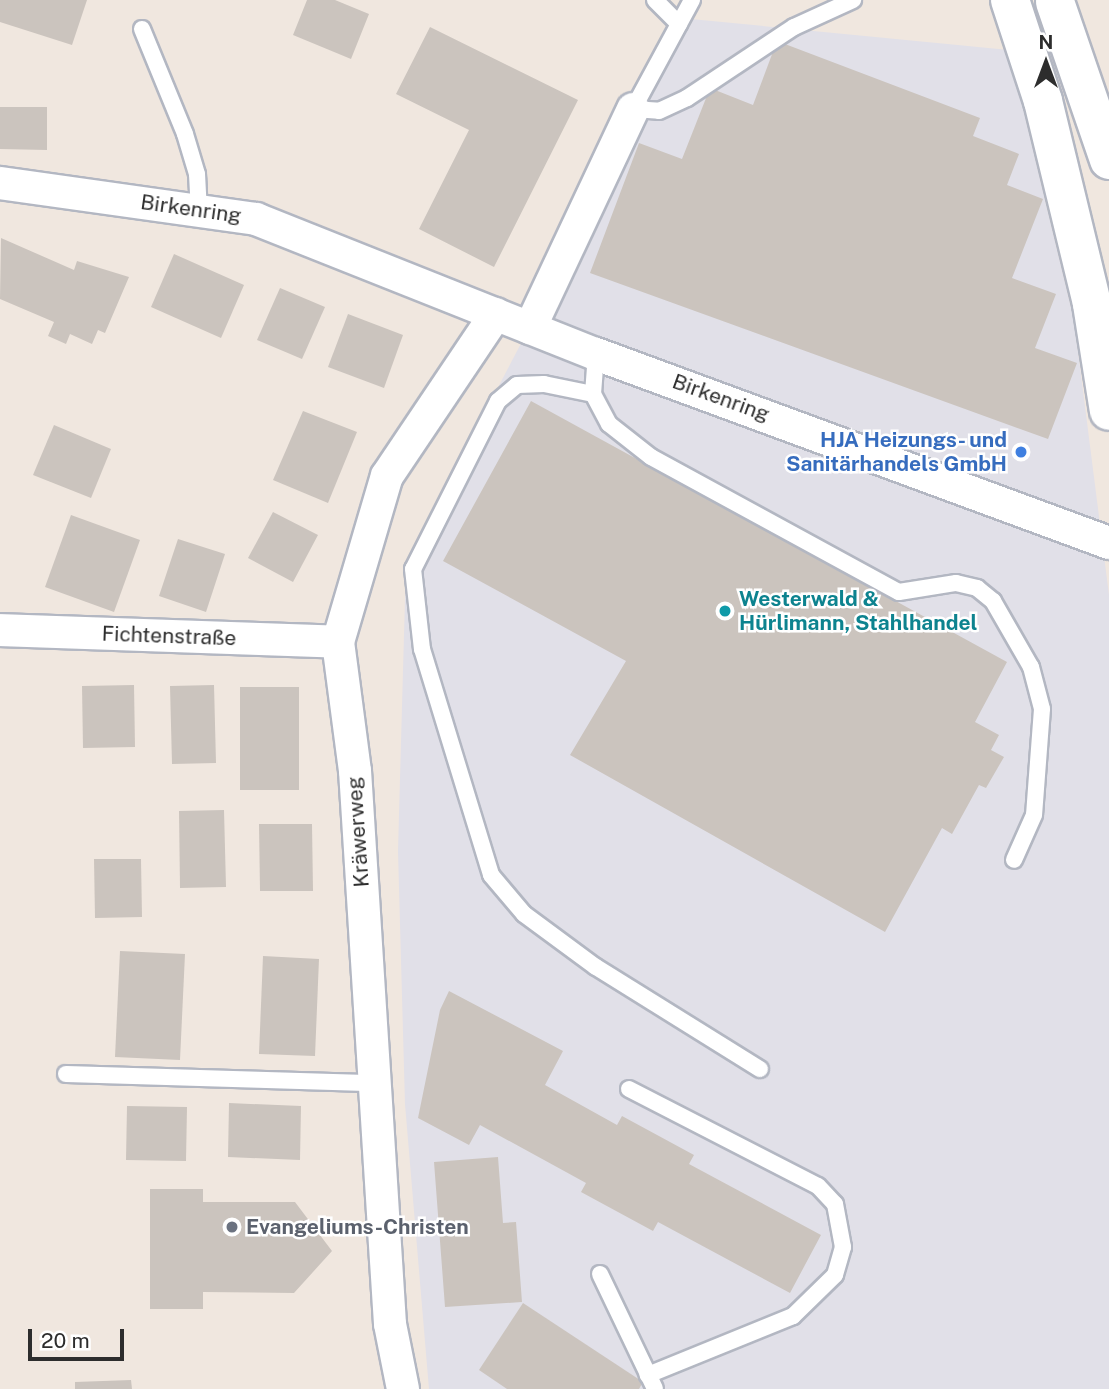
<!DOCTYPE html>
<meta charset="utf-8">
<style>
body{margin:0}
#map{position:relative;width:1109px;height:1389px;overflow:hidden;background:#f0e7df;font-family:"Public Sans",sans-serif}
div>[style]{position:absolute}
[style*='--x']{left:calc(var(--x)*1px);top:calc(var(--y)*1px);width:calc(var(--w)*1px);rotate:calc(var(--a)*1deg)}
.industrial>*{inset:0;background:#e1e0e8}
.building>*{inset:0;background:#cbc4be}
.roads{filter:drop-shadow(2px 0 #b3b7c2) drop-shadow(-2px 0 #b3b7c2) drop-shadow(0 2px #b3b7c2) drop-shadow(0 -2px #b3b7c2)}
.lane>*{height:16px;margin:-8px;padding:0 8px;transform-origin:8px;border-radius:8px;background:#fff}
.street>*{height:32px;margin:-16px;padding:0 16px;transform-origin:16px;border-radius:16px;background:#fff}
.secondary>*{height:38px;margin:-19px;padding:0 19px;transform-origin:19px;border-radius:19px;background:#fff}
.dots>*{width:19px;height:19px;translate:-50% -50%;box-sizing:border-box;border:4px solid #fff;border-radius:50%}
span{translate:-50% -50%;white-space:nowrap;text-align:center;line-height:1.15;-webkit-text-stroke:5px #fff;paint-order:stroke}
.street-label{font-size:21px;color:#2d2d2d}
.shop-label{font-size:21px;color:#366cbe;font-weight:700}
.right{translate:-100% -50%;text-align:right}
.culture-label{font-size:21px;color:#0d838f;font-weight:700}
.left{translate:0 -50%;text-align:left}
.worship-label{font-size:21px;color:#5b616d;font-weight:700}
.north{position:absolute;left:1011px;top:28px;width:70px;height:70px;-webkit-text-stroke:5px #fff;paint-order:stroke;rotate:0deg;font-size:19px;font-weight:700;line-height:28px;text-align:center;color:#2d2d2d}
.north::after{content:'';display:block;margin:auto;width:24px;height:32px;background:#2d2d2d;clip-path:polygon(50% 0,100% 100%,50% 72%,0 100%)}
.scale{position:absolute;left:28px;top:1329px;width:96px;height:32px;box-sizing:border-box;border:4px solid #2d2d2d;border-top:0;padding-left:9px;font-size:21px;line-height:24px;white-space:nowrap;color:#2d2d2d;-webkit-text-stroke:5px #fff;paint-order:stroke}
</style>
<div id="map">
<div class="industrial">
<div style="clip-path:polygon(691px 19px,1009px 50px,1074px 320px,1109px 595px,1109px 1389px,429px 1389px,405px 1104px,398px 851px,406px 563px)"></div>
</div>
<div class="building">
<div style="clip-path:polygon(0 0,87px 0,72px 45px,0 22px)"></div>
<div style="clip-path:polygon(307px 0,335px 0,369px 14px,351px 59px,293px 35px)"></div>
<div style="clip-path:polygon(430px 27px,578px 100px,494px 267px,419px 229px,469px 130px,396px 94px)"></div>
<div style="clip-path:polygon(777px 41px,980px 118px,973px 136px,1019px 154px,1007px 185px,1043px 199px,1012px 278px,1056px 294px,1035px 348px,1077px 363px,1048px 439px,590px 273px,639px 143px,682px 159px,710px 88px,753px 105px)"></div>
<div style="clip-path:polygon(0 107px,47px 107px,47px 150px,0 149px)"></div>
<div style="clip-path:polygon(1px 238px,74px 270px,77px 261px,129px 277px,105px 333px,98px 330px,92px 344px,70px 334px,66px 344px,48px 336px,54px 322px,0 299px)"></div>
<div style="clip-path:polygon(174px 254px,244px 285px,221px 338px,151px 307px)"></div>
<div style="clip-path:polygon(280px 288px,325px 307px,302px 359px,257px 340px)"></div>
<div style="clip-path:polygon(348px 314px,403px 335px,384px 388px,328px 367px)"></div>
<div style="clip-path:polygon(531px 401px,1007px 662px,975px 722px,999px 735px,991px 750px,1004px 757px,986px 788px,979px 785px,952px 834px,942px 828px,885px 932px,570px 755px,626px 661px,443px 561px)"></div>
<div style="clip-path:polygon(303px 411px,357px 432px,328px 503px,273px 480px)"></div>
<div style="clip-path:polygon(54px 425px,111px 449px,91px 498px,33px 475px)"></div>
<div style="clip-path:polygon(273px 512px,318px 535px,293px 582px,248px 558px)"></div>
<div style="clip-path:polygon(71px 515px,140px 540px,114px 612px,45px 587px)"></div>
<div style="clip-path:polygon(178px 539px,225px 554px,206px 612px,159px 596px)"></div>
<div style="clip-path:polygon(134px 685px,135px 747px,83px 748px,82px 686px)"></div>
<div style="clip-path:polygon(214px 685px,216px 763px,172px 764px,170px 686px)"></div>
<div style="clip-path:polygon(240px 687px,299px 687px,299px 790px,240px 790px)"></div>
<div style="clip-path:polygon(224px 810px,226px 887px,180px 888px,179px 811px)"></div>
<div style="clip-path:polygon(259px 824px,312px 824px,313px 891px,260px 891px)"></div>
<div style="clip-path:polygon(94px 859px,141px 859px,142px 917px,95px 918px)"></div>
<div style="clip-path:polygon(120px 951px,185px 954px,180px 1060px,115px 1057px)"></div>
<div style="clip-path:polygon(263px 956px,319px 959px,315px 1056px,259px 1054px)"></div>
<div style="clip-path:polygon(449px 991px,563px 1051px,545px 1085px,617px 1125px,622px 1116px,694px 1155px,689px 1164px,821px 1235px,790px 1293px,658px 1222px,653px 1231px,581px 1192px,586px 1183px,480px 1125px,469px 1145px,418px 1118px,440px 1010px)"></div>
<div style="clip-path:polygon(229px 1103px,301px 1106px,300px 1160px,228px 1157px)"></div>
<div style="clip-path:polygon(127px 1106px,187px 1107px,186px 1161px,126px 1160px)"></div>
<div style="clip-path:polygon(498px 1157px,503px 1223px,516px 1222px,522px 1302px,445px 1307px,434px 1162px)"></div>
<div style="clip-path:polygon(150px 1189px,203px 1189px,203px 1202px,295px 1202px,332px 1251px,294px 1293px,203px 1292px,203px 1309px,150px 1309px)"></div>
<div style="clip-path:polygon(523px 1303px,643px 1382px,639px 1389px,507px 1389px,479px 1370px)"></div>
<div style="clip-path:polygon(131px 1380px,132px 1389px,75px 1389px,75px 1382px)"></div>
</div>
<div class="roads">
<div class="lane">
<div style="--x:655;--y:0;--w:34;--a:45"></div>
<div style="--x:692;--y:0;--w:124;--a:118.4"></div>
<div style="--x:633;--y:109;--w:26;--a:4"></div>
<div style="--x:659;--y:111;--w:31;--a:-25"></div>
<div style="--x:687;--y:98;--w:128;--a:-33.6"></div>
<div style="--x:794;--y:27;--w:65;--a:-24.6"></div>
<div style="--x:142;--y:29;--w:113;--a:67.7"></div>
<div style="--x:185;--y:134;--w:42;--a:73.3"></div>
<div style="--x:197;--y:174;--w:37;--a:87"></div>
<div style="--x:596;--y:354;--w:40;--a:94.3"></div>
<div style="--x:593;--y:394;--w:34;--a:62"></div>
<div style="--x:609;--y:424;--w:53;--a:38.2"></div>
<div style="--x:651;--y:457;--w:282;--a:28.6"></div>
<div style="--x:899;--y:592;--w:58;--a:-9"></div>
<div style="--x:956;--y:583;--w:22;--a:13"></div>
<div style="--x:977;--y:588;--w:21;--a:39"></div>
<div style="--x:993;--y:601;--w:76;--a:60.1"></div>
<div style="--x:1031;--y:667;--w:43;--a:75.3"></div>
<div style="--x:1042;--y:709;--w:106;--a:94.3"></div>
<div style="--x:1034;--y:815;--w:49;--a:114"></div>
<div style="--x:593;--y:394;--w:50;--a:-168.5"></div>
<div style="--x:544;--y:384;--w:27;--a:178"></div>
<div style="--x:517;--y:385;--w:25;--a:140"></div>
<div style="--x:498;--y:401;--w:188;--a:116.8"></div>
<div style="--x:413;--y:569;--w:81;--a:83.6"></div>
<div style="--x:422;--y:649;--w:236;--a:73"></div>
<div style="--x:491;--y:875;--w:51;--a:49.8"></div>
<div style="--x:524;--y:914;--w:89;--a:36.4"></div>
<div style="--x:596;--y:967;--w:193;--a:31.9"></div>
<div style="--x:66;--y:1074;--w:309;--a:1.7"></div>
<div style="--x:629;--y:1089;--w:212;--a:27.2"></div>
<div style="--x:818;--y:1186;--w:25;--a:47"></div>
<div style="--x:835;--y:1204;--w:44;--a:79.5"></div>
<div style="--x:843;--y:1247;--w:29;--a:106"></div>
<div style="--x:835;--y:1275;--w:59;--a:135.7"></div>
<div style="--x:793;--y:1316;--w:157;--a:157.9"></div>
<div style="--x:600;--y:1274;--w:127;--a:64.4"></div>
</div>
<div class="street">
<div style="--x:0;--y:183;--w:259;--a:8"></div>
<div style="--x:256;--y:219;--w:366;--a:21.7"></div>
<div style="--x:596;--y:354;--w:547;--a:20.22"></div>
<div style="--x:530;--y:328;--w:242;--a:-64.8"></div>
<div style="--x:0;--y:630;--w:338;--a:2"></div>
<div style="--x:403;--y:1389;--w:66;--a:-101.3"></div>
<div style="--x:390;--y:1324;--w:554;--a:-93.62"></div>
<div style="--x:355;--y:771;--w:130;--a:-97.5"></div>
<div style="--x:338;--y:642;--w:173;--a:-73.6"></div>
<div style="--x:387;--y:476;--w:195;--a:-56.1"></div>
</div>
<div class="secondary">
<div style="--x:1010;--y:0;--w:106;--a:71.9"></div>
<div style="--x:1043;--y:101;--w:209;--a:76.4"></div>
<div style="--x:1092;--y:304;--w:108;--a:81"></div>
<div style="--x:1055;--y:2;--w:167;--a:71.1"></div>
</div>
</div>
<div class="dots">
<div style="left:1021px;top:452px;background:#3f7fe0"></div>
<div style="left:725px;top:611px;background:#0f9aa8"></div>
<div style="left:232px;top:1227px;background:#6b7280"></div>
</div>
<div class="street-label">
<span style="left:191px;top:209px;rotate:8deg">Birkenring</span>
<span style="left:721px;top:398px;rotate:20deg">Birkenring</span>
<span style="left:169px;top:636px;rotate:2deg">Fichtenstraße</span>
<span style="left:358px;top:832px;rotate:-94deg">Kräwerweg</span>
</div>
<div class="shop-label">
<span class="right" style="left:1007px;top:452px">HJA Heizungs- und<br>Sanitärhandels GmbH</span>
</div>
<div class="culture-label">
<span class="left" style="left:739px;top:611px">Westerwald &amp;<br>Hürlimann, Stahlhandel</span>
</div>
<div class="worship-label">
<span class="left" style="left:246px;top:1227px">Evangeliums-Christen</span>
</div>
<div class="north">N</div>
<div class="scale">20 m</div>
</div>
